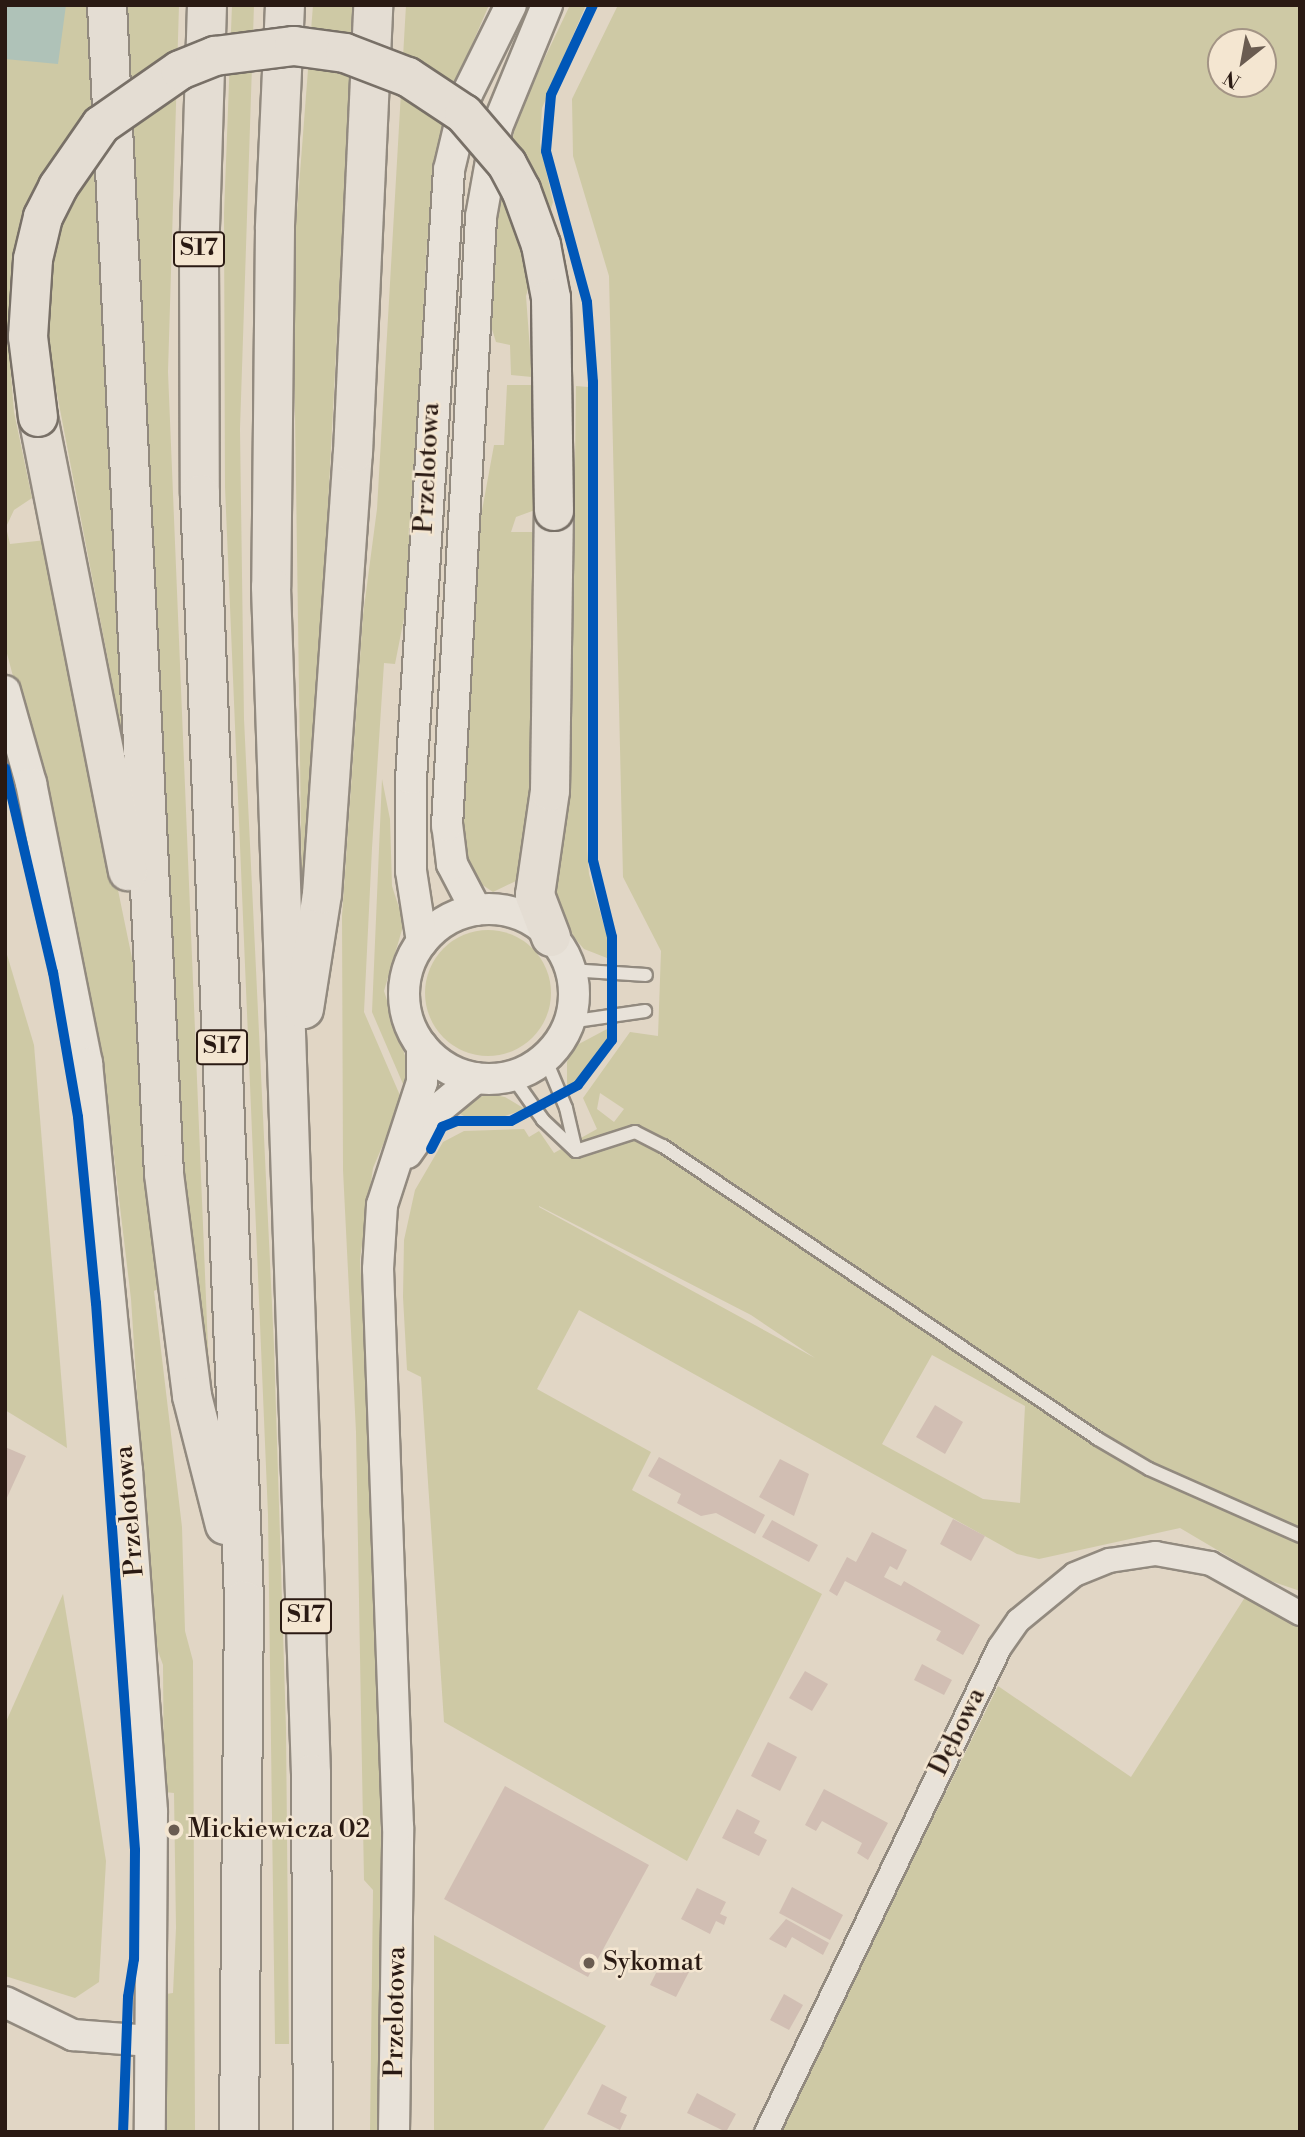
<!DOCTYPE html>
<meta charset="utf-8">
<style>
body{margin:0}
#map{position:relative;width:1305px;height:2137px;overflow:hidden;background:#e1d6c5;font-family:"Libre Bodoni",serif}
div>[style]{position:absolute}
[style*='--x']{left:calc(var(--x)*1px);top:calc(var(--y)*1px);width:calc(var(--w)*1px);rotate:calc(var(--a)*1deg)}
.green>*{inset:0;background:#cec9a5}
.round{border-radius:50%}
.water>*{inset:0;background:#afc2b8}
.building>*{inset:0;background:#d1beb3}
.roads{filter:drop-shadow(2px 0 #928a7f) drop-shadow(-2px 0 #928a7f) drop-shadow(0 2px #928a7f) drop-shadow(0 -2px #928a7f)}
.service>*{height:12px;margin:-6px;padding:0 6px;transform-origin:6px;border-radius:6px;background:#e8e2d9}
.minor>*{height:23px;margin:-11.5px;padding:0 11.5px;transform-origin:11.5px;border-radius:11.5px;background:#e8e2d9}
.tertiary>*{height:30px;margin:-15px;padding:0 15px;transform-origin:15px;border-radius:15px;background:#e8e2d9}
.tertiary>.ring{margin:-15px;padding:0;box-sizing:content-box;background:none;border:30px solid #e8e2d9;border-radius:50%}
.motorway>*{height:38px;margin:-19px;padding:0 19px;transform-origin:19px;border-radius:19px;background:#e4ddd3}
.bridges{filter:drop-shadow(2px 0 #787067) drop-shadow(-2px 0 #787067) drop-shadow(0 2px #787067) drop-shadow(0 -2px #787067)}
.motorway-bridge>*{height:38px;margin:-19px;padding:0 19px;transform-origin:19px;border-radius:19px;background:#e4ddd3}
.cycleway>*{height:10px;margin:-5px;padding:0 5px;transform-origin:5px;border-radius:5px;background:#0057b8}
.dots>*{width:19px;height:19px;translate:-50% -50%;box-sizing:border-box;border:4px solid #f4e6d1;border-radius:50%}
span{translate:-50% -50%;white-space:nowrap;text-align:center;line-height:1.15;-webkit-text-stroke:5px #f4e6d1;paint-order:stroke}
.shield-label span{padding:2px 5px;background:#f4e6d1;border:2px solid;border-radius:5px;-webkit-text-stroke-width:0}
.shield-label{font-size:24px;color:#2a1a13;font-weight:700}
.street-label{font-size:26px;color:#2a1a13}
.poi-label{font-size:26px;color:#2a1a13}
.left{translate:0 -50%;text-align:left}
.frame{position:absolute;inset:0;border:7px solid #2a1a13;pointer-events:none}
.north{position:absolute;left:1207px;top:28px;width:70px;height:70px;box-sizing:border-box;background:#f4e6d1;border:2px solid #a39485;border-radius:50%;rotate:211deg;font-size:19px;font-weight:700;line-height:28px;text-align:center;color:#2a1a13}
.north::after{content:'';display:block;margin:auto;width:24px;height:32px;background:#6a5c51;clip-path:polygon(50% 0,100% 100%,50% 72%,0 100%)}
</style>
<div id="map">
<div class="green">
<div style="clip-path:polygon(5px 5px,91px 5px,129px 770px,49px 352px,9px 350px,14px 412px,32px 498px,14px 510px,6px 527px,10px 544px,46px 540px,133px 963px,160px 1288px,154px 1291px,182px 1527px,185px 1631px,193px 1661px,195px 2132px,165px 2132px,166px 1994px,173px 1993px,176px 1928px,174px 1793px,164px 1792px,163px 1665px,153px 1637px,131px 1299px,105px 1081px,62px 862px,5px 646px)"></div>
<div style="clip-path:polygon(121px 5px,179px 5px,168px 372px,210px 1396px,178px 1120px)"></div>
<div style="clip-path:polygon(232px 5px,254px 5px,240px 429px,244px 719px,274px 1346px,286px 1728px,289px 2044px,275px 2044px,268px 1515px,225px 487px,224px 213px)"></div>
<div style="clip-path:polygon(313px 5px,354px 5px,314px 776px,302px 897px,294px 344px,296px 225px)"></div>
<div style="clip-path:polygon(406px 5px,489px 5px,464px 63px,437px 162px,427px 244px,407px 603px,395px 664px,384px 663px,372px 848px,364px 1012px,402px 1100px,373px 1168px,360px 1259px,374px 1518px,382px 1887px,386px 1888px,385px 2132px,370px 2132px,373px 1890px,364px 1880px,356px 1432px,343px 1170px,342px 916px,363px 615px,377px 509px)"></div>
<div style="clip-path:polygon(570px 5px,586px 5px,542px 108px,540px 143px,553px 202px,526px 296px,532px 377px,511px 375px,510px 345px,496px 342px,491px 326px,496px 228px,517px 116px)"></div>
<div style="clip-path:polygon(evenodd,618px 5px,1300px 5px,1300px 1591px,1268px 1580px,1180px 1528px,1039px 1559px,1017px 1554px,579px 1310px,537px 1389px,651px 1452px,632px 1490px,822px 1594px,687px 1861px,444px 1722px,421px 1377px,407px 1370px,403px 1297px,404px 1240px,415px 1190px,443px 1142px,464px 1131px,524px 1129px,529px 1137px,539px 1131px,554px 1153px,597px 1129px,583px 1098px,630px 1032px,658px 1036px,661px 951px,623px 877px,609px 276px,573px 156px,572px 99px,618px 5px,1221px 42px,1263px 42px,1263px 84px,1221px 84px,1221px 42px,618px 5px,600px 1093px,624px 1109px,614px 1122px,597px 1109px,600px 1093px,618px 5px,539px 1206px,751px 1315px,815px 1358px,539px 1207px,539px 1206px,618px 5px,932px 1355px,1025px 1406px,1020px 1503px,983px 1499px,882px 1444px,932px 1355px)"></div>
<div style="clip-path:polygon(507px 385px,537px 385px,535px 510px,516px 517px,511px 532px,538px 532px,533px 829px,525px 870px,516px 881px,493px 892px,478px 882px,467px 867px,462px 827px,477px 538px,494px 445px,504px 445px)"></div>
<div style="clip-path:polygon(576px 386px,588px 387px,587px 849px,589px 874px,607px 936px,607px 958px,584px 949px,577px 941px,561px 917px,555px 897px,556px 885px,552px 884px,568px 719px,572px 718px)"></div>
<div style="clip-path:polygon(382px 779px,390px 819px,392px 886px,404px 923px,384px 991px,409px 1068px,408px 1087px,403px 1084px,372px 1012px)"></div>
<div class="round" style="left:425px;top:930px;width:126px;height:126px"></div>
<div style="clip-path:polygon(5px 948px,34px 1045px,67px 1448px,5px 1410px)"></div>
<div style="clip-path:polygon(609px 1028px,607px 1040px,577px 1081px,567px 1086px,567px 1062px,575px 1046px)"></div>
<div style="clip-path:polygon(488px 1094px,505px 1097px,525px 1109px,505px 1116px,466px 1117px,450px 1109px)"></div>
<div style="clip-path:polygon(63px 1594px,106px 1861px,99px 1982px,75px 1998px,5px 1976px,5px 1724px)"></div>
<div style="clip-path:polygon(1247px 1594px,1300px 1624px,1300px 2132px,779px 2132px,998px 1686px,1131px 1777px)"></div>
<div style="clip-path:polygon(434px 1935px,606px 2026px,542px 2132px,434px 2132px)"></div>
</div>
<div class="water">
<div style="clip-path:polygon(5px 5px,66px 5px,58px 64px,5px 59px)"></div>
</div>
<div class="building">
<div style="clip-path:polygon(935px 1405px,963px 1422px,945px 1454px,916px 1437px)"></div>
<div style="clip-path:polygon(5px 1447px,26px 1456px,5px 1502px)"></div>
<div style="clip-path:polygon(659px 1457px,765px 1515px,755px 1534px,716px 1513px,701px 1516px,677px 1503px,681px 1494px,648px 1476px)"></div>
<div style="clip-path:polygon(780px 1459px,809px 1474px,794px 1516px,759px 1497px)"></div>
<div style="clip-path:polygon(953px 1519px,985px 1536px,971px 1561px,940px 1544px)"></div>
<div style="clip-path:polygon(772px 1520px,818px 1545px,809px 1562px,762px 1537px)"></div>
<div style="clip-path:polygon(872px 1532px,907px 1550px,897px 1570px,890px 1566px,884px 1577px,901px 1586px,904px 1581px,980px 1625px,963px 1655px,936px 1640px,941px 1631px,845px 1581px,837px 1596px,829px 1591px,847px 1557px,856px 1562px)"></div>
<div style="clip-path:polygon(922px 1664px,952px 1680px,944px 1695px,914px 1680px)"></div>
<div style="clip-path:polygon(805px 1671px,828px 1684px,812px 1711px,789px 1698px)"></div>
<div style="clip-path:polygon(768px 1742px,797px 1757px,780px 1791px,751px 1776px)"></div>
<div style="clip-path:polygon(505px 1786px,649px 1865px,588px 1977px,444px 1899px)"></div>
<div style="clip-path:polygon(824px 1789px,888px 1823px,868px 1860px,857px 1853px,862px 1843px,822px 1821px,816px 1831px,805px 1825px)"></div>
<div style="clip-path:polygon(737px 1809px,760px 1821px,754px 1833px,767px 1840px,759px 1856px,722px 1838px)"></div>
<div style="clip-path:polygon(792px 1887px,843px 1915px,830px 1940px,779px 1913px)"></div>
<div style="clip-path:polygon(697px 1888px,726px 1902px,720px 1914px,727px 1917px,724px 1925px,716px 1921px,710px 1934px,681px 1919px)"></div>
<div style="clip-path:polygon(786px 1919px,829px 1943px,823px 1955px,792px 1937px,786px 1948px,769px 1939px)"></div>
<div style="clip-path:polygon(665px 1955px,691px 1968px,676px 1997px,650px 1985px)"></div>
<div style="clip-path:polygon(784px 1994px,803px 2005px,789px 2030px,770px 2020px)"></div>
<div style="clip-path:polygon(602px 2084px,627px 2097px,620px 2112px,627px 2115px,620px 2130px,587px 2114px)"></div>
<div style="clip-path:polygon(697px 2093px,736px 2114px,726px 2132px,687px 2113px)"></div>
</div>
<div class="roads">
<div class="service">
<div style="--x:570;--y:970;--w:76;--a:3.8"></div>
<div style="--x:569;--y:1022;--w:77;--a:-8.2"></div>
<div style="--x:545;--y:1058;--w:54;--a:67.2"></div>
<div style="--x:566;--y:1108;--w:44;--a:76.9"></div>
<div style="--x:512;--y:1076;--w:54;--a:54.8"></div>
<div style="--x:543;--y:1120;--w:45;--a:43.2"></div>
<div style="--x:576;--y:1151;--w:62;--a:-17.9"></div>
<div style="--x:635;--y:1132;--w:31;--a:27"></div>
<div style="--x:663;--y:1146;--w:524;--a:33.96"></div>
<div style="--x:1098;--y:1439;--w:59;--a:30.5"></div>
<div style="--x:1149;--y:1469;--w:165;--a:23.9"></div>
</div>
<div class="minor">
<div style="--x:766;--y:2132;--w:538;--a:-64.34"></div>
<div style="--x:999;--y:1647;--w:33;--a:-55"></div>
<div style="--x:1018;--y:1620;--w:72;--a:-39.4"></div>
<div style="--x:1074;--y:1574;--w:38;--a:-22"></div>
<div style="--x:1109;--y:1560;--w:47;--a:-8.7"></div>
<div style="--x:1155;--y:1553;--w:56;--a:10.3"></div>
<div style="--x:1210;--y:1563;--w:103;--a:29.1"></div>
</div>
<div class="tertiary">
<div style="--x:5;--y:691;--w:96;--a:74.2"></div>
<div style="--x:31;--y:783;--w:286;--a:78.7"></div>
<div style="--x:87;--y:1063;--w:409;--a:84.4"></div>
<div style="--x:127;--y:1470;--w:343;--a:85.8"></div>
<div style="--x:152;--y:1812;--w:320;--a:90.4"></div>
<div class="ring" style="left:404px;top:909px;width:140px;height:140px"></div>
<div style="--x:476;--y:910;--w:52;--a:-117.6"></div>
<div style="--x:452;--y:864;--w:38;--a:-97"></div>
<div style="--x:447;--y:826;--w:610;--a:-86.8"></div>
<div style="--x:481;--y:217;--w:91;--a:-79.9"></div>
<div style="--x:497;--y:127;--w:132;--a:-67.7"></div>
<div style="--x:422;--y:942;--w:72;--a:-98.8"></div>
<div style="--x:411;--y:871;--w:92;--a:-90"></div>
<div style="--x:411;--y:779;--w:610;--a:-86.43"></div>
<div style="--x:449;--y:170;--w:78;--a:-76.7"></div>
<div style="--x:467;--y:94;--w:99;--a:-63.7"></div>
<div style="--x:407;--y:1153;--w:52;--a:-55.1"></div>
<div style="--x:437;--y:1110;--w:50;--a:-39.4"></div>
<div style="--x:5;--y:2002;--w:76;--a:25.9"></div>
<div style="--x:73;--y:2035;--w:77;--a:4.5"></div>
<div style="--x:394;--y:2132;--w:305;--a:-89.2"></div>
<div style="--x:398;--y:1827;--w:558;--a:-92.05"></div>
<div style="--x:378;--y:1269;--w:64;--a:-86.4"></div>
<div style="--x:382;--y:1205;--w:129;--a:-72"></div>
<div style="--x:422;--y:1082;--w:36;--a:-90"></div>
</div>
<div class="motorway">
<div style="--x:107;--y:5;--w:1170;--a:87.21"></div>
<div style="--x:164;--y:1174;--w:224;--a:82.8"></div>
<div style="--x:192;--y:1396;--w:133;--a:75.7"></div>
<div style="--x:207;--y:5;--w:253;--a:91.8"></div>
<div style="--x:199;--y:258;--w:236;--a:89.8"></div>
<div style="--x:200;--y:494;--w:1107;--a:87.72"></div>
<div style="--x:244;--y:1600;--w:532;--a:90.54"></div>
<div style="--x:285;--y:5;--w:224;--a:92.6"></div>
<div style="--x:275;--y:229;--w:358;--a:90.6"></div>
<div style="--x:271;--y:587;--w:1188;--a:88.07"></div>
<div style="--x:311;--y:1774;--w:358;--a:89.7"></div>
<div style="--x:38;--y:417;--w:463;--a:78.8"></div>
<div style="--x:551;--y:937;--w:45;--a:-110.9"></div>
<div style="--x:535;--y:895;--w:105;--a:-81.8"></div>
<div style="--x:550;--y:791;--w:280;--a:-89.2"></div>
<div style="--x:304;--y:1009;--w:116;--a:-81.1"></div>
<div style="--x:322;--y:894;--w:442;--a:-86"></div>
<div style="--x:353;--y:453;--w:448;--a:-87.4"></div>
</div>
</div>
<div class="bridges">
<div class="motorway-bridge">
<div style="--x:38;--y:417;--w:81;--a:-97.1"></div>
<div style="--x:28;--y:337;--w:78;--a:-86.3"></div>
<div style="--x:33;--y:259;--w:43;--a:-76.6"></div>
<div style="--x:43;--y:217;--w:34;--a:-63"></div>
<div style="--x:58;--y:187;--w:75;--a:-55.3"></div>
<div style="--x:101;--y:125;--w:96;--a:-34.8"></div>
<div style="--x:180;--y:70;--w:38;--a:-22"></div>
<div style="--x:215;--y:56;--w:80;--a:-7.2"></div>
<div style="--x:294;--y:46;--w:51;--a:7.8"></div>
<div style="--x:345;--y:53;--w:67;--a:20.9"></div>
<div style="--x:408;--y:77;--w:67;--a:33.5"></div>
<div style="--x:464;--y:114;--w:66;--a:49.3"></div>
<div style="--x:507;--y:164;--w:30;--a:62"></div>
<div style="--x:521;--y:190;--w:59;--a:70"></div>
<div style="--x:541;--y:245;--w:54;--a:79.3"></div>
<div style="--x:551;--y:298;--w:213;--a:89.2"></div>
</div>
</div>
<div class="cycleway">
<div style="--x:5;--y:768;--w:210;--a:76.8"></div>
<div style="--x:53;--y:972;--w:147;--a:80.2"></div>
<div style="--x:78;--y:1117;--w:187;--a:84.5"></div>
<div style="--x:96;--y:1303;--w:548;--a:85.92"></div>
<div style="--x:135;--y:1850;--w:109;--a:90.5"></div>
<div style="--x:134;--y:1959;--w:38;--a:99"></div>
<div style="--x:128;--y:1997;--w:135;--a:92.1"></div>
<div style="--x:431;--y:1149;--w:25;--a:-63"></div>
<div style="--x:442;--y:1127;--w:16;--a:-22"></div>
<div style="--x:457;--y:1121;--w:54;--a:0"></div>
<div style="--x:511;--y:1121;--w:76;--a:-28.2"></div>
<div style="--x:578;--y:1085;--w:56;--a:-52.9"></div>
<div style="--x:612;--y:1040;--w:103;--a:-90"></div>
<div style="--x:612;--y:937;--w:79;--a:-103.9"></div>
<div style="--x:593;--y:860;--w:478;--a:-90"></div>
<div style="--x:593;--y:382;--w:80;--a:-94.3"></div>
<div style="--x:587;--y:302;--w:156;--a:-105.2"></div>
<div style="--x:546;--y:151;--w:56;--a:-84.9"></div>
<div style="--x:551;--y:95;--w:99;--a:-65"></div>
</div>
<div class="dots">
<div style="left:174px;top:1830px;background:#6a5c51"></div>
<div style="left:589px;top:1963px;background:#6a5c51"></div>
</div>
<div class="shield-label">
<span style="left:199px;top:249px">S17</span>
<span style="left:222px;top:1047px">S17</span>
<span style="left:306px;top:1616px">S17</span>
</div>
<div class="street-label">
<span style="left:428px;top:468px;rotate:-87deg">Przelotowa</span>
<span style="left:130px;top:1511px;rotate:-95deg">Przelotowa</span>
<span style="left:958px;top:1732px;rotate:-64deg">Dębowa</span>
<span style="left:396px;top:2012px;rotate:-89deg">Przelotowa</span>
</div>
<div class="poi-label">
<span class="left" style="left:188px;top:1830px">Mickiewicza 02</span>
<span class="left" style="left:603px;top:1963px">Sykomat</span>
</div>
<div class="frame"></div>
<div class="north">N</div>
</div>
